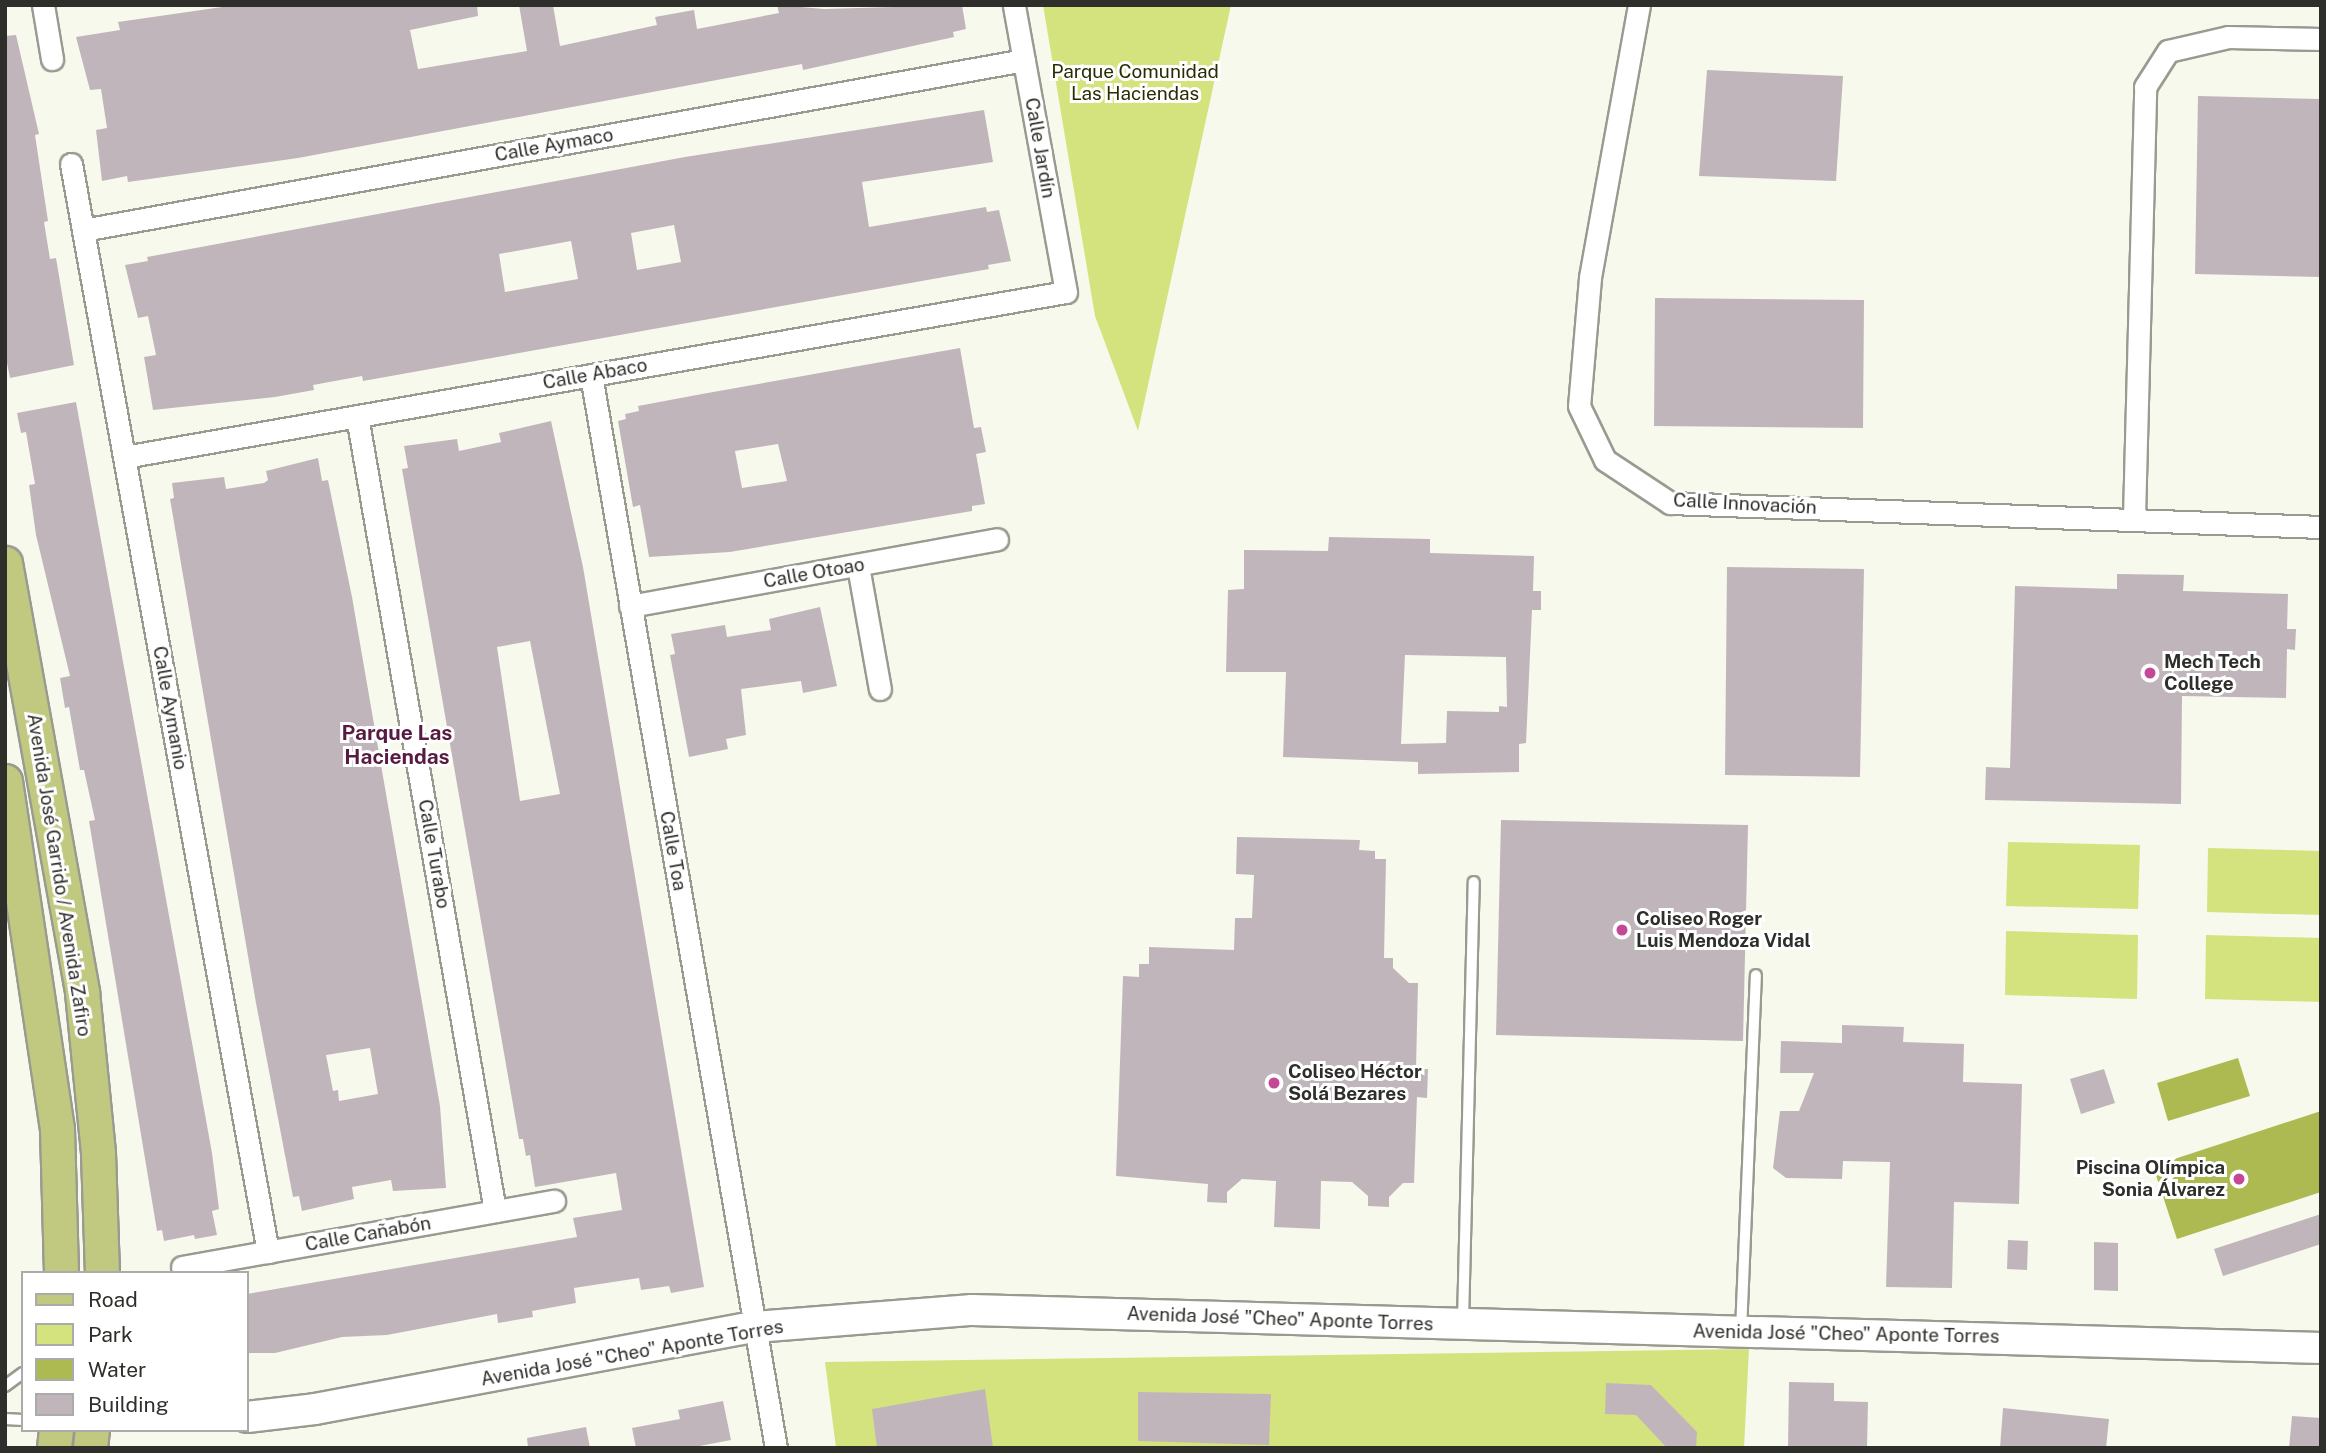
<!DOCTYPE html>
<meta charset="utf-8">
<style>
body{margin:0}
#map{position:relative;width:2326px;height:1453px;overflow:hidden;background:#f7f9ed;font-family:"Public Sans",sans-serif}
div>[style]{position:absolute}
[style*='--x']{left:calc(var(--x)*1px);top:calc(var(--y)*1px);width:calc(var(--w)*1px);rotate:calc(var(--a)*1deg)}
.green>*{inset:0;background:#d5e37e}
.water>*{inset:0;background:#adba52}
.building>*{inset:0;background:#c1b5bc}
.roads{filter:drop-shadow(2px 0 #999b90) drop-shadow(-2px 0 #999b90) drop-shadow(0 2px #999b90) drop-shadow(0 -2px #999b90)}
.lane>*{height:10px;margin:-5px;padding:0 5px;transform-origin:5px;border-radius:5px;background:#fff}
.street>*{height:21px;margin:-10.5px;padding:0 10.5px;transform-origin:10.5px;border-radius:10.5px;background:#fff}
.secondary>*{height:30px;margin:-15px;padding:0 15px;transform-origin:15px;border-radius:15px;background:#fff}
.primary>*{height:33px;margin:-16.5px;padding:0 16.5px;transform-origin:16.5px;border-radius:16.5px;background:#c1c880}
.dots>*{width:19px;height:19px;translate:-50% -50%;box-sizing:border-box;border:4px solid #fff;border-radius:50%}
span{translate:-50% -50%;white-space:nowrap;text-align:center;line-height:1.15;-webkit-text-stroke:6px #fff;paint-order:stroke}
.park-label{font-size:19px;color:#292d01}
.street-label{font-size:19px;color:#2e2f2a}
.poi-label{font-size:19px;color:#2e2f2a;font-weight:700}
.left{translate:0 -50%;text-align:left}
.right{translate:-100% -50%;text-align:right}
.neighbourhood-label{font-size:21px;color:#571b41;font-weight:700}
.frame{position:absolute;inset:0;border:7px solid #2e2f2a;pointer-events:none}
.legend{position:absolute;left:21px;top:1271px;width:228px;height:161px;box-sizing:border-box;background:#fff;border:2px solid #abacaa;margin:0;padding:9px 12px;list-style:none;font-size:21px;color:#2e2f2a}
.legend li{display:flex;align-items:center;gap:14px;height:35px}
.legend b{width:35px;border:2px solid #abacaa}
</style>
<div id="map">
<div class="green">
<div style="clip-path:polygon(1043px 5px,1231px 5px,1138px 431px,1095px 316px)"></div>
<div style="clip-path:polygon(2008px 842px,2140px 845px,2138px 909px,2006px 906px)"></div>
<div style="clip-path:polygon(2208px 848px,2321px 851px,2321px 915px,2207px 912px)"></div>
<div style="clip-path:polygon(2006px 931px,2138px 935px,2137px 999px,2005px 995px)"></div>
<div style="clip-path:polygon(2206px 935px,2321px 938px,2321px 1002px,2205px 999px)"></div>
<div style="clip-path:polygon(1749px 1349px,1744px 1448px,836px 1448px,825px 1362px)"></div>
</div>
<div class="water">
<div style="clip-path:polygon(2238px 1058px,2250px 1096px,2168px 1121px,2157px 1083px)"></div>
<div style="clip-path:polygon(2321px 1111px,2321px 1192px,2177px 1239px,2153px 1166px)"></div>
</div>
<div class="building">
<div style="clip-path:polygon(236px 5px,477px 5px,478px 16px,410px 30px,418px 69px,527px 51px,519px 5px,553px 5px,560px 46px,657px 25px,655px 17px,694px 10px,697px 29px,779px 13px,777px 5px,824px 9px,962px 5px,966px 29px,953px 32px,954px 37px,803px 70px,802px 64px,749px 74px,298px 158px,128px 182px,127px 176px,102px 181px,96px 130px,107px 128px,101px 89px,90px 90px,76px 37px,120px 30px,118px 22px)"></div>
<div style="clip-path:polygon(16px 35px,39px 134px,35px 135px,48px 221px,44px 222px,50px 259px,56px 258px,74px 365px,10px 378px,5px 353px,5px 36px)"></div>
<div style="clip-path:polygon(1707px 70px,1843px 76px,1836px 181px,1699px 176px)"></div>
<div style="clip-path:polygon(2198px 96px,2321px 99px,2321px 277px,2195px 274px)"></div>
<div style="clip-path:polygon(evenodd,984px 110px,993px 162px,862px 182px,869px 227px,986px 207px,987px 212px,999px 210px,1011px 261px,988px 265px,989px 269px,363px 381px,362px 376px,313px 385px,314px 390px,275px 397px,153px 410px,144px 357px,156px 355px,148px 316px,138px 318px,125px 265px,148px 261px,147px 257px,685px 157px,984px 110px,674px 225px,681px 262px,637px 270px,631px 233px,674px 225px,984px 110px,571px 241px,578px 279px,505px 292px,499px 254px,571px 241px)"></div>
<div style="clip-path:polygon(1655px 298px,1864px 300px,1863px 428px,1654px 426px)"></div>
<div style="clip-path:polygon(evenodd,960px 348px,974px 428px,981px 427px,986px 452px,976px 454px,985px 504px,972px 506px,972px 511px,730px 552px,649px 557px,640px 505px,633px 507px,618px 421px,626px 419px,625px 414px,639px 411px,638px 406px,702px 394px,960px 348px,778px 444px,787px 481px,742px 488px,735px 451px,778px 444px)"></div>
<div style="clip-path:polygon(76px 402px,212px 1153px,219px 1209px,212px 1211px,217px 1235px,195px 1239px,194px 1235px,164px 1241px,162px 1230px,157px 1231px,89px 821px,95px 820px,84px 770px,80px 770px,69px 707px,65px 708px,60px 678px,70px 676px,36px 535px,29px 485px,35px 484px,26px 432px,21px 433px,17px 413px)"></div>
<div style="clip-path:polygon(evenodd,551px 421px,583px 567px,704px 1287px,671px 1293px,669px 1286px,641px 1290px,639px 1278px,574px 1288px,576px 1303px,532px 1311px,533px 1317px,498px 1323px,497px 1314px,387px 1335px,342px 1337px,275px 1353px,247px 1353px,247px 1294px,577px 1237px,573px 1218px,622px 1210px,616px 1173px,535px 1187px,530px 1155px,526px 1156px,523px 1139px,519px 1139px,402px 469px,408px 468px,404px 446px,457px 439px,459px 451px,501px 442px,499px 433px,551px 421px,530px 641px,560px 794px,520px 801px,497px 647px,530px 641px)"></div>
<div style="clip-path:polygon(evenodd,318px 458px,322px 481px,328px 480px,352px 597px,440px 1106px,446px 1188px,393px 1191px,391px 1180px,352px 1187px,354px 1199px,302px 1211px,299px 1196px,293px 1197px,256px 1003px,170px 499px,174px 498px,172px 483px,224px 477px,226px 489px,264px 483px,268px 480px,266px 471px,318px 458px,370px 1048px,378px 1094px,339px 1101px,338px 1090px,333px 1091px,326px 1055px,370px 1048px)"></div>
<div style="clip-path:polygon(evenodd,1329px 537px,1430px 539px,1430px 553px,1534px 556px,1533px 591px,1541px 591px,1541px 610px,1532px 610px,1526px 743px,1519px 744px,1519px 772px,1418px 774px,1418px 762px,1283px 757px,1286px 672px,1226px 672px,1228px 590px,1244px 589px,1244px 550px,1328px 551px,1329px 537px,1405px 655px,1506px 657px,1507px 707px,1499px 706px,1499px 712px,1447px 711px,1446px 743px,1401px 744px,1405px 655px)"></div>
<div style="clip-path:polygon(1727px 567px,1864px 569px,1860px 777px,1725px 775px)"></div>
<div style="clip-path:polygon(2117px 574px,2184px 575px,2183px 591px,2288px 594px,2287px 629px,2296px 629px,2295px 650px,2287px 649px,2286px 698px,2182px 696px,2181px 804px,1985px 800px,1986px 767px,2010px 768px,2015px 586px,2117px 589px)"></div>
<div style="clip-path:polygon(820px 607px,837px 686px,803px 693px,801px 681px,741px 689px,746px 735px,726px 739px,728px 749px,689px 757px,670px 655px,675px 654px,671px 634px,725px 625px,727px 637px,771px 630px,769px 619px)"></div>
<div style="clip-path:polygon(1501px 820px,1748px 825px,1743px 1041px,1496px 1035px)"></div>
<div style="clip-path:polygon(1237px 837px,1360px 840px,1359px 850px,1375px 851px,1375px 859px,1386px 859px,1384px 958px,1393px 958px,1393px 968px,1409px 983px,1418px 983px,1416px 1069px,1428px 1069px,1427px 1098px,1417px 1097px,1414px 1183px,1403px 1183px,1389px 1197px,1389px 1207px,1368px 1206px,1368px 1196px,1352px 1182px,1321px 1181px,1320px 1229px,1274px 1227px,1276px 1181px,1242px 1179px,1227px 1192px,1227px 1203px,1207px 1202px,1208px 1184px,1116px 1176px,1123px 976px,1139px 977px,1139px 964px,1149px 964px,1149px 947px,1234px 950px,1235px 918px,1252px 918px,1254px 875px,1236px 874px)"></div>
<div style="clip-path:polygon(1842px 1025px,1904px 1027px,1903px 1042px,1964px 1044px,1963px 1082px,2022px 1084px,2019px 1204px,1954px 1202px,1952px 1288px,1886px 1287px,1890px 1162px,1843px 1161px,1842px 1179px,1786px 1178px,1773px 1168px,1780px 1111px,1799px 1111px,1814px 1073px,1780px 1073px,1781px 1041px,1842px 1043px)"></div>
<div style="clip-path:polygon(2104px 1069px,2115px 1103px,2081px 1114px,2070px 1079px)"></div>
<div style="clip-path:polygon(2321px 1214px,2321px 1244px,2223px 1276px,2214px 1249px)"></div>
<div style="clip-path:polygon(2008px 1240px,2028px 1241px,2027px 1270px,2007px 1269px)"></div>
<div style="clip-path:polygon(2094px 1242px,2118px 1243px,2118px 1291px,2094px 1290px)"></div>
<div style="clip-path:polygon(1789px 1382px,1834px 1383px,1834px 1401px,1868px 1402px,1867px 1448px,1788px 1448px)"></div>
<div style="clip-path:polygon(1606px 1383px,1651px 1385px,1697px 1432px,1696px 1448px,1667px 1448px,1636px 1415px,1605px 1414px)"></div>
<div style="clip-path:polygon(985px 1389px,993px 1448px,877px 1448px,872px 1409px)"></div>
<div style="clip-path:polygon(1138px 1392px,1271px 1394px,1269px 1445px,1138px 1441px)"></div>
<div style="clip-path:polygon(723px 1401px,731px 1440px,689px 1448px,636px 1448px,632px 1428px,680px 1419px,678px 1410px)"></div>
<div style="clip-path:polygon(2003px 1408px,2109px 1419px,2106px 1448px,2000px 1448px)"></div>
<div style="clip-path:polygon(2292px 1416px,2321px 1418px,2321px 1448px,2289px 1448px)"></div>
<div style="clip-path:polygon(586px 1427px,590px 1448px,528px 1448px,527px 1438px)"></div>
</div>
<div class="roads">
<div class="lane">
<div style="--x:1463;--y:1322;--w:440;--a:-88.6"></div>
<div style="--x:1741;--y:1331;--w:356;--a:-87.6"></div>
<div style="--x:5;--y:1386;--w:22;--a:-36"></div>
<div style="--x:5;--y:1419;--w:18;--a:3"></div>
</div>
<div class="street">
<div style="--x:43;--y:5;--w:55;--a:80.5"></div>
<div style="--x:1639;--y:5;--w:277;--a:100.2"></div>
<div style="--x:1590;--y:278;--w:128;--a:94.9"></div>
<div style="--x:1579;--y:406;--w:60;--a:64.3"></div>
<div style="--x:1605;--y:460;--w:78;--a:33.5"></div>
<div style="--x:1670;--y:503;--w:651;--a:2.11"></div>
<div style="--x:71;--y:164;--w:1106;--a:79.74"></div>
<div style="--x:83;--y:230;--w:956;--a:-10.24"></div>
<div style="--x:591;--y:375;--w:1089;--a:80.22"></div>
<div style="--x:357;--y:416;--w:807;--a:80.15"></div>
<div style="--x:124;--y:457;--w:956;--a:-9.94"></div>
<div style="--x:1066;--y:292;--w:292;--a:-100.3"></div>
<div style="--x:2134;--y:517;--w:430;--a:-88.5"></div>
<div style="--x:2145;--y:87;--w:43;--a:-57.4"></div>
<div style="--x:2168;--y:51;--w:62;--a:-13.1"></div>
<div style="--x:2228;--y:37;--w:93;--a:1.2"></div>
<div style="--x:858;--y:566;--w:125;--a:79.9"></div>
<div style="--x:630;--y:606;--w:373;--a:-10.3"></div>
<div style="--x:182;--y:1267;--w:378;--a:-10.1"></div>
</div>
<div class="secondary">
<div style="--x:247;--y:1417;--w:68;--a:-6.7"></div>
<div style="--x:315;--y:1409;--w:448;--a:-10.6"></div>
<div style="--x:755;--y:1327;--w:218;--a:-4.5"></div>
<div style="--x:972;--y:1310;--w:1350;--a:1.61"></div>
</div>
<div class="primary">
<div style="--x:5;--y:563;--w:436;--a:79.8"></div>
<div style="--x:82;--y:992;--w:162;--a:84.3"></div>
<div style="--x:98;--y:1153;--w:120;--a:88.1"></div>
<div style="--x:5;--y:781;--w:352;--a:81.5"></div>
<div style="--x:57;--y:1129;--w:144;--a:88.4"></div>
<div style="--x:54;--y:1448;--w:18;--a:-84"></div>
<div style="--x:90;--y:1448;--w:18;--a:-84"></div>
</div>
</div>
<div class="dots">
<div style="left:2150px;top:673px;background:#c54897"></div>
<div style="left:1622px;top:930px;background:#c54897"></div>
<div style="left:1274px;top:1083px;background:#c54897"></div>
<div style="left:2239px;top:1179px;background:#c54897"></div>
</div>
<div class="park-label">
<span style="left:1135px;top:83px">Parque Comunidad<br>Las Haciendas</span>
</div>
<div class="street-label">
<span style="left:554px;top:145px;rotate:-10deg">Calle Aymaco</span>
<span style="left:1040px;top:148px;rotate:80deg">Calle Jardín</span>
<span style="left:595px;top:374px;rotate:-10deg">Calle Abaco</span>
<span style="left:1745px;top:504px;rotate:3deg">Calle Innovación</span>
<span style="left:814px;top:573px;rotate:-10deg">Calle Otoao</span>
<span style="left:170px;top:708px;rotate:80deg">Calle Aymanio</span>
<span style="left:673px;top:851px;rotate:80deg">Calle Toa</span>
<span style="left:434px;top:854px;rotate:80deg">Calle Turabo</span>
<span style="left:59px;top:875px;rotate:81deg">Avenida José Garrido / Avenida Zafiro</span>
<span style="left:368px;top:1234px;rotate:-10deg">Calle Cañabón</span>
<span style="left:1280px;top:1319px;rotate:2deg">Avenida José "Cheo" Aponte Torres</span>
<span style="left:1846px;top:1334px;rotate:1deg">Avenida José "Cheo" Aponte Torres</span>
<span style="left:632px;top:1353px;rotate:-10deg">Avenida José "Cheo" Aponte Torres</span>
</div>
<div class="poi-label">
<span class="left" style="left:2164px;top:673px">Mech Tech<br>College</span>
<span class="left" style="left:1636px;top:930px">Coliseo Roger<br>Luis Mendoza Vidal</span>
<span class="left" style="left:1288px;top:1083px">Coliseo Héctor<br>Solá Bezares</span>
<span class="right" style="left:2225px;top:1179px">Piscina Olímpica<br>Sonia Álvarez</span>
</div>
<div class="neighbourhood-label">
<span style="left:397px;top:745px">Parque Las<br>Haciendas</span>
</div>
<div class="frame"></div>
<ul class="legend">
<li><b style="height:9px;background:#c1c880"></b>Road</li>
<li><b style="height:19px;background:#d5e37e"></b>Park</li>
<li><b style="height:19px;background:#adba52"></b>Water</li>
<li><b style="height:19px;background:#c1b5bc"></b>Building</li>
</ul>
</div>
